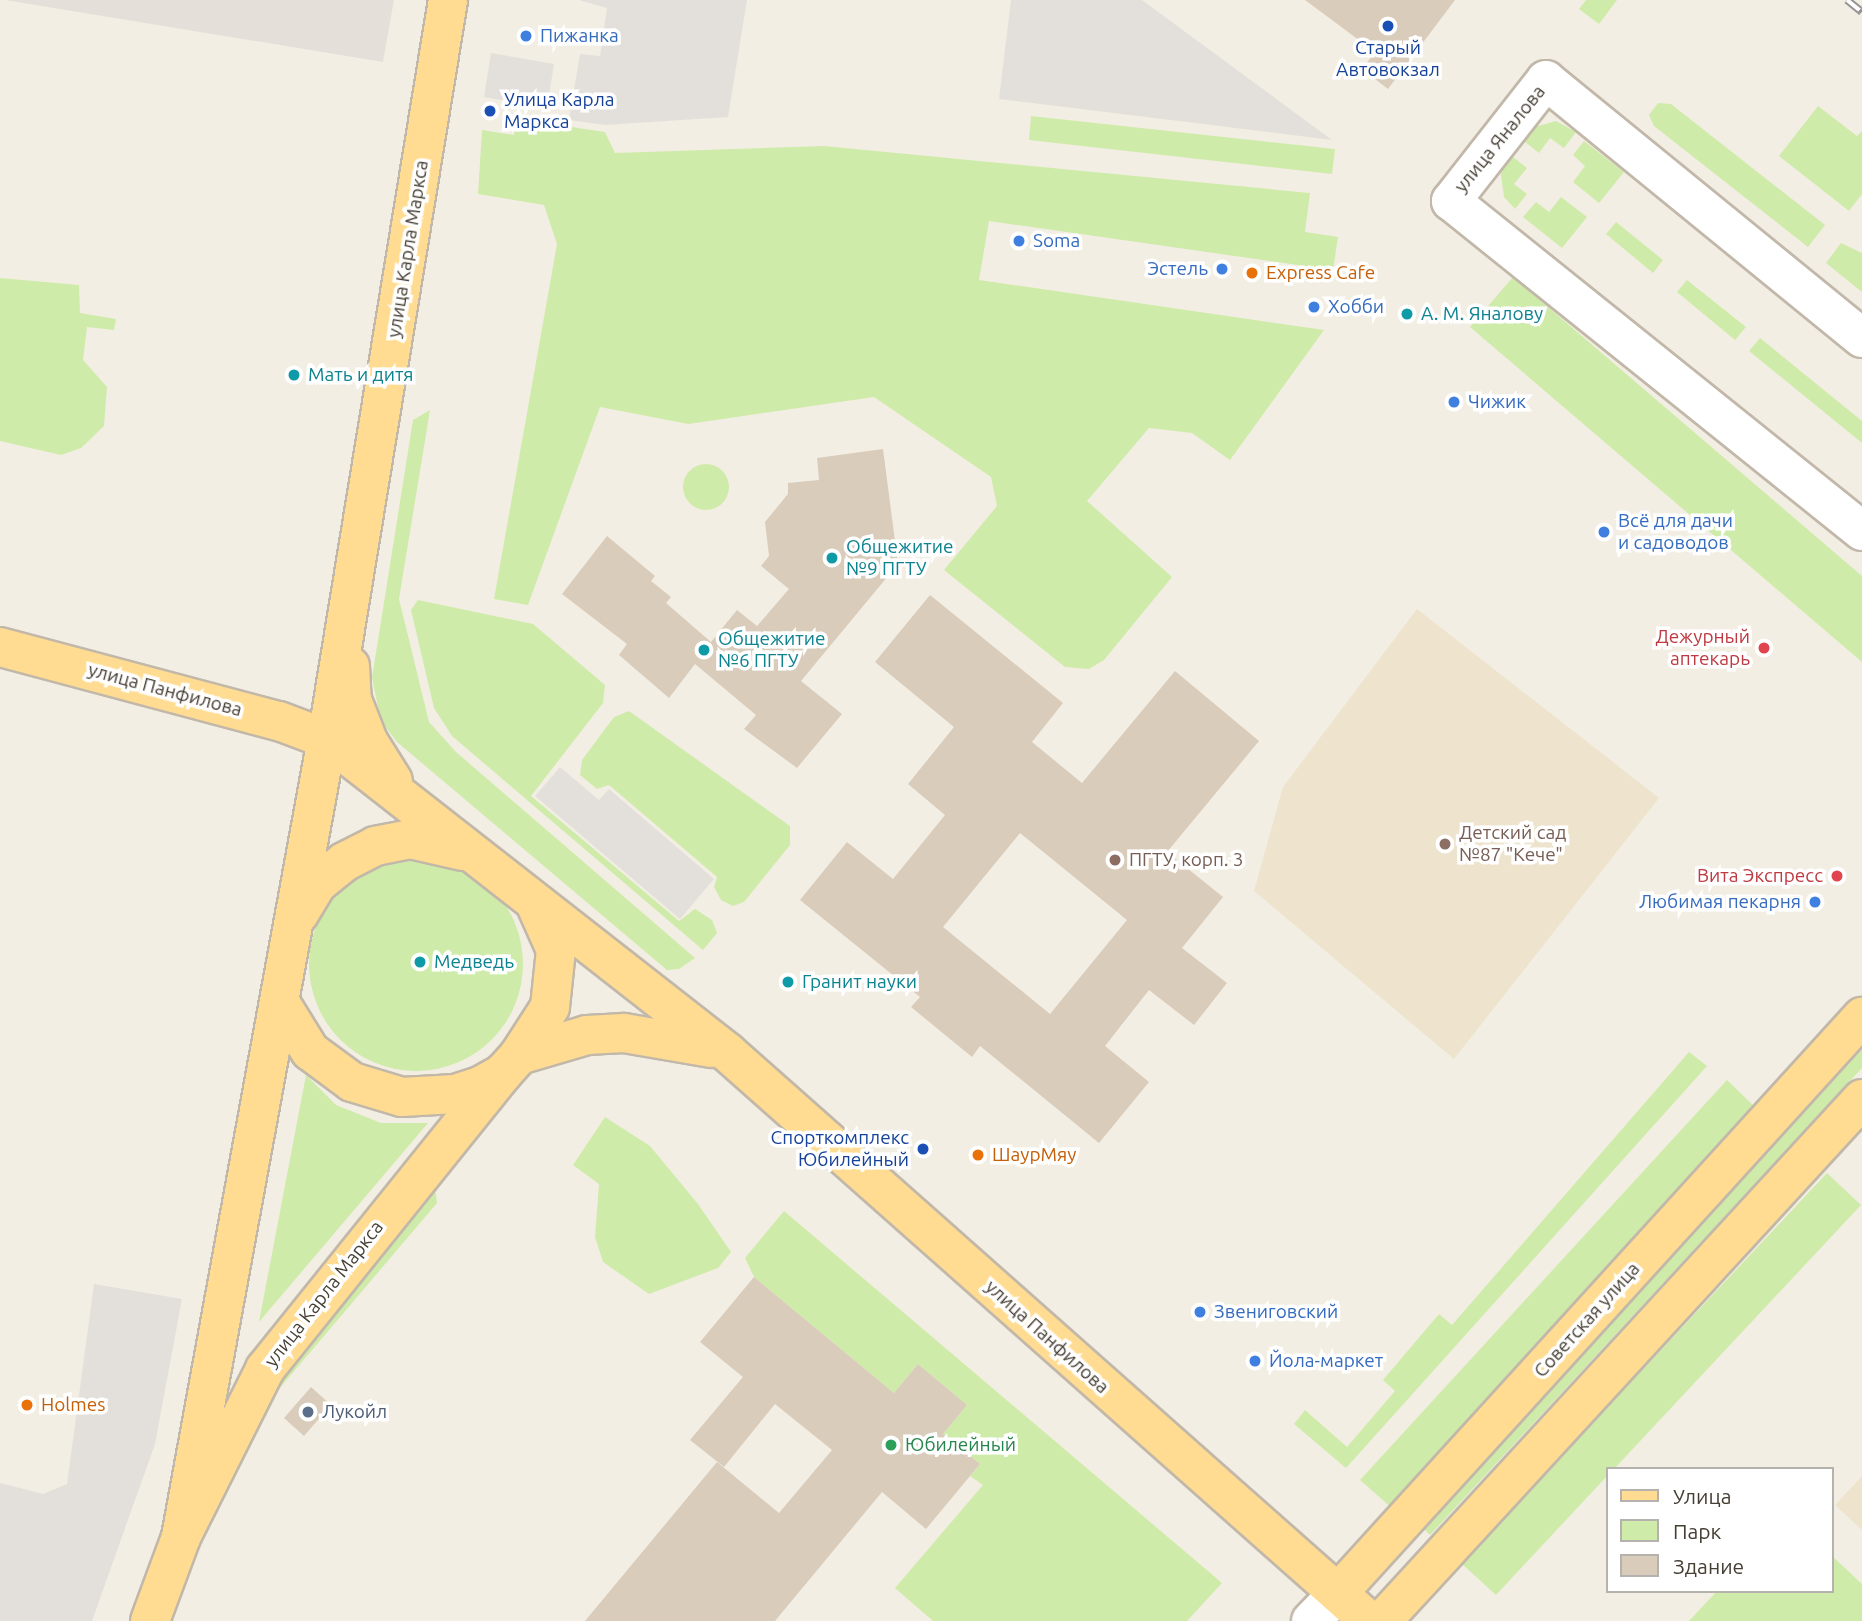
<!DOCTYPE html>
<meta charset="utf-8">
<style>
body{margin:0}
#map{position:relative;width:1862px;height:1621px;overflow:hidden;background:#f3eee3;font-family:Ubuntu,sans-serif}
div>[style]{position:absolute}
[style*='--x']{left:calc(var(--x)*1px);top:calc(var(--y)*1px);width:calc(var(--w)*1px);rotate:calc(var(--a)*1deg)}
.industrial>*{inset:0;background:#e5dfd9}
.education>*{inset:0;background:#eee3cc}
.green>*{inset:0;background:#cfeba9}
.round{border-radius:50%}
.parking>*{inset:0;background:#e3e0dc}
.building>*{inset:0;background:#d9ccbb}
.roads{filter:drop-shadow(2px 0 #c2b8a9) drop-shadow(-2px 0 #c2b8a9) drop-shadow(0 2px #c2b8a9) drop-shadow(0 -2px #c2b8a9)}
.minor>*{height:38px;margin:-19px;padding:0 19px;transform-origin:19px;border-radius:19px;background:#fff}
.major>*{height:38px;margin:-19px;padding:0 19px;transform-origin:19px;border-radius:19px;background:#ffdc91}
.rail>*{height:8px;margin-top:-4px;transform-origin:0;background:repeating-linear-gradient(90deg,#fff 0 16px,#949494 0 32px);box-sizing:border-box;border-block:2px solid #949494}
.dots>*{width:19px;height:19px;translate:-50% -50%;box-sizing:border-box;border:4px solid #fff;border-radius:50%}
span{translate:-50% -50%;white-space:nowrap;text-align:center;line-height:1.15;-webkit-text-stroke:7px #fff;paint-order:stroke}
.shop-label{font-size:19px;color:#366cbe}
.left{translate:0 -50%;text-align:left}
.right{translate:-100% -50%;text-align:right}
.transit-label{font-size:19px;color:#164399}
.street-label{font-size:19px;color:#453e33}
.food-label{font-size:19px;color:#c56008}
.culture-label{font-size:19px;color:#0d838f}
.health-label{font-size:19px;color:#be3a42}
.education-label{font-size:19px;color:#785e54}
.service-label{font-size:19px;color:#4e5e75}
.leisure-label{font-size:19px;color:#27864d}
.legend{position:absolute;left:1606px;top:1467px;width:228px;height:126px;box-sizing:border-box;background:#fff;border:2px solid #b5b2ad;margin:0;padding:9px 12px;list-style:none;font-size:21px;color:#453e33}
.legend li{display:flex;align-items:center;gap:14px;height:35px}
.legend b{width:35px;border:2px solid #b5b2ad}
</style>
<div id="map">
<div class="industrial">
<div style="clip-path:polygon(5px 0,394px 0,383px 62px)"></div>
</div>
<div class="education">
<div style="clip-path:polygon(1417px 609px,1659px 798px,1454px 1059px,1254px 891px,1283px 787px)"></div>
<div style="clip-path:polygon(1862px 1476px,1862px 1530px,1835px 1505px)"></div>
</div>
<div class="green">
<div style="clip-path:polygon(1586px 0,1617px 0,1599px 24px,1579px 9px)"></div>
<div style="clip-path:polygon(1658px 103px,1671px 104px,1825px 225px,1808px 247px,1654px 126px,1649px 115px)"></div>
<div style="clip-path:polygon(1818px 106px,1857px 136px,1862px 131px,1862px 194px,1849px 211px,1779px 156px)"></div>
<div style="clip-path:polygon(1031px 116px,1335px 149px,1332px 174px,1029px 140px)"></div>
<div style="clip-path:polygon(517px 119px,605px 132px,615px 153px,824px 146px,1310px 193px,1305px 232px,1338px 237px,1333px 270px,989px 221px,979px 280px,1324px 330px,1230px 460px,1192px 433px,1149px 428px,1087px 501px,1172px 577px,1104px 660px,1089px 669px,1065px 667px,944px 570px,997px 506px,991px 477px,874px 397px,688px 424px,600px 407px,528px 605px,494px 599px,557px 244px,544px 205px,478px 194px,482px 130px,514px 135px)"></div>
<div style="clip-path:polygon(1556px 121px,1576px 132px,1564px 148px,1550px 138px,1539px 153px,1521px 139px,1531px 128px)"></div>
<div style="clip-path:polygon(1584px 141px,1624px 172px,1599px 203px,1573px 182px,1585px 166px,1573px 155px)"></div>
<div style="clip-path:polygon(1508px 153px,1527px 168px,1514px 184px,1527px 194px,1515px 209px,1504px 197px,1500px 168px)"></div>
<div style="clip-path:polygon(1561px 197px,1587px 217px,1562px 248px,1523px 217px,1536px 202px,1549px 212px)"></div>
<div style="clip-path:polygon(1616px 222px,1663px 260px,1653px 273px,1606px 234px)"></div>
<div style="clip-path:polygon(1841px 243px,1862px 253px,1862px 292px,1826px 263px)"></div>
<div style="clip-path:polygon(1513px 277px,1862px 576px,1862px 662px,1470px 327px)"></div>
<div style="clip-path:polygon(0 278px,79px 285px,80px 313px,116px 319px,114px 330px,87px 327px,83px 360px,107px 387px,104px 426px,81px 448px,61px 455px,0 441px)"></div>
<div style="clip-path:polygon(1687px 280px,1746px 327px,1735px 340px,1677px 292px)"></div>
<div style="clip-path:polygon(1760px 338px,1862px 421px,1862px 443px,1749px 351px)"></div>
<div style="clip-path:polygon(430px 410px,399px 599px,429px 722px,456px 752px,695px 958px,679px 969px,667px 970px,397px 742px,381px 721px,372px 678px,413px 420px)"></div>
<div class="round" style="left:683px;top:464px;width:46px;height:46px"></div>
<div style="clip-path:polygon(418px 600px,533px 624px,605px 685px,603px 703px,531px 796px,679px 921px,695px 909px,712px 920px,717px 933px,703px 950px,452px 736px,434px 708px,411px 610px)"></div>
<div style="clip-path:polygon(629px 711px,790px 826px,790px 845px,744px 902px,733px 906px,721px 900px,714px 887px,717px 877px,609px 785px,597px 789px,580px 775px,582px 760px,614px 717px)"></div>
<div class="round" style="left:309px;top:857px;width:214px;height:214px"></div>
<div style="clip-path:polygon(1862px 1049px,1862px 1068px,1430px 1535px,1423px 1528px)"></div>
<div style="clip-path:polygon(1689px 1052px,1707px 1066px,1346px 1468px,1294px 1424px,1305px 1410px,1347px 1447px,1395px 1391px,1383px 1380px,1439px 1314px,1452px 1325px)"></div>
<div style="clip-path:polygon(306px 1075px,336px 1105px,381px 1123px,428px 1123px,259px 1322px)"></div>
<div style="clip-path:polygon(1727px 1080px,1758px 1110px,1393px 1509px,1360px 1480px)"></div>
<div style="clip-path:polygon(605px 1117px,650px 1146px,698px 1204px,731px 1252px,718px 1268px,649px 1294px,603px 1262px,595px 1237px,599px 1184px,573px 1165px)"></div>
<div style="clip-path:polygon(1827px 1173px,1861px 1205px,1614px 1469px,1608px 1469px,1608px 1475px,1496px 1595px,1461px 1563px)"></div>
<div style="clip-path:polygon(435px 1187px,437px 1203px,267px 1403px,258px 1395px)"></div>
<div style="clip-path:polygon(784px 1211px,1222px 1583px,1187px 1621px,933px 1621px,895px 1588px,983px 1485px,970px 1476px,980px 1464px,943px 1434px,967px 1405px,918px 1364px,894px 1393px,754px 1277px,745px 1258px)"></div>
<div style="clip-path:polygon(1832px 1556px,1862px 1584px,1862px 1621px,1689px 1621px,1717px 1591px,1832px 1591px)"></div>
</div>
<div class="parking">
<div style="clip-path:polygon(579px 0,747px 0,728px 117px,605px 125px,569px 120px,580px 54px,600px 56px,607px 8px)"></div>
<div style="clip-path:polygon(1011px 0,1142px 0,1332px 140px,999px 99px)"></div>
<div style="clip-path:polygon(491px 53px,554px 64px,547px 108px,484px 97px)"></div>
<div style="clip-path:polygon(560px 767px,599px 800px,609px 789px,714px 879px,680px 919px,535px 796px)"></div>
<div style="clip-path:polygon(94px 1284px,182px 1299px,155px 1444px,92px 1621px,0 1621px,0 1483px,43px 1494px,67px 1484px)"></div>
</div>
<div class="building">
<div style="clip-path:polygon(1305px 0,1455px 0,1388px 89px,1362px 69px,1375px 52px)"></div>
<div style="clip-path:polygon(883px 449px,898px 564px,801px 681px,842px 714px,797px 768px,744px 729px,756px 715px,695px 664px,669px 698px,619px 655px,627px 644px,562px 594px,607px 536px,655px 576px,651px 581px,671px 597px,666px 603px,711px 642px,737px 610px,757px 626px,789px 589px,761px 566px,769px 556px,765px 522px,788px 494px,788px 483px,819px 480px,817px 458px)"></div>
<div style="clip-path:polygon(evenodd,930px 595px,1063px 703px,1032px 742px,1082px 783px,1175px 671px,1259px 741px,1167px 852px,1223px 897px,1182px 948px,1227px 983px,1194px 1025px,1149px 990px,1105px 1046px,1149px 1082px,1099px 1143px,980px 1046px,972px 1057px,911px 1007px,920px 997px,800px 900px,847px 842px,893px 879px,945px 815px,908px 784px,954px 727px,875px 662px,930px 595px,1020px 833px,1127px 920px,1050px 1014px,943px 927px,1020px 833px)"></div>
<div style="clip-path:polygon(754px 1277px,894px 1393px,918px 1364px,967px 1405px,943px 1434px,980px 1464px,926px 1529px,882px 1492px,775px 1621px,585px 1621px,717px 1462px,779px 1513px,832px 1450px,775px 1404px,724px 1467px,690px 1440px,743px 1377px,700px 1342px)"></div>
<div style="clip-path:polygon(311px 1387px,331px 1405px,304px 1436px,284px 1418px)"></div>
</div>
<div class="roads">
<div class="minor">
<div style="--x:1862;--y:338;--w:408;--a:-140.8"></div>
<div style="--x:1546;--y:80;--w:154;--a:128.1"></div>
<div style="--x:1451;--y:201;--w:527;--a:38.76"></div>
<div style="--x:1311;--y:1621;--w:39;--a:-46"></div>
</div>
<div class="major">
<div style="--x:0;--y:647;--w:289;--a:14.9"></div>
<div style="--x:279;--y:721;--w:51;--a:20.6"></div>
<div style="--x:327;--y:739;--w:508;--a:38.04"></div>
<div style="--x:727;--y:1052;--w:858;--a:41.55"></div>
<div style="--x:350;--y:666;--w:34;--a:87"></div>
<div style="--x:352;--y:700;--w:44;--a:68.7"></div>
<div style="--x:368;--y:741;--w:47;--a:58"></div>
<div style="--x:299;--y:914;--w:35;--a:-59"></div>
<div style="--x:317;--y:884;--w:35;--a:-39"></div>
<div style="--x:344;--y:862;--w:35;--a:-27"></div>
<div style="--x:375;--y:846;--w:36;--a:-11"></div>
<div style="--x:410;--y:839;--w:54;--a:12.8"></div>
<div style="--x:281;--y:1004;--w:55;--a:58.3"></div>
<div style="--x:310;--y:1051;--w:52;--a:36.4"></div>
<div style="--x:352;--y:1082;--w:52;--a:16.7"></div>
<div style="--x:402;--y:1097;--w:53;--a:-3.2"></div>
<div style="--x:455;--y:1094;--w:26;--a:-18"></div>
<div style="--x:480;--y:1086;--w:26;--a:-29"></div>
<div style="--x:503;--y:1073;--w:24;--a:-48"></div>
<div style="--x:519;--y:1055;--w:57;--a:-57.1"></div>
<div style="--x:550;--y:1007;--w:57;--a:-84"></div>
<div style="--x:556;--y:950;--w:49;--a:-114"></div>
<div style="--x:519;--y:1055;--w:71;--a:-16.4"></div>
<div style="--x:587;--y:1035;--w:37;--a:-3"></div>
<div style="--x:624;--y:1033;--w:89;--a:9.7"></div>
<div style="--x:181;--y:1537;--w:811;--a:-79.63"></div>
<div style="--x:327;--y:739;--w:749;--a:-80.7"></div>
<div style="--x:1338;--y:1593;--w:779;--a:-47.71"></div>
<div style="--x:150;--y:1621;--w:90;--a:-69.7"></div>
<div style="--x:181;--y:1537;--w:188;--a:-63.4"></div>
<div style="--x:265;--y:1369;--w:380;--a:-51.2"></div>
<div style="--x:1382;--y:1621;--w:709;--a:-47.4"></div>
</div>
</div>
<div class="rail">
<div style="--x:1847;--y:0;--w:19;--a:39"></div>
</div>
<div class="dots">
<div style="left:1388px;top:26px;background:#1a4fb4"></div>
<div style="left:526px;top:36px;background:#3f7fe0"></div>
<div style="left:490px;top:111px;background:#1a4fb4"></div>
<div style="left:1019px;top:241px;background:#3f7fe0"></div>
<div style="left:1222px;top:269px;background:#3f7fe0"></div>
<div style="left:1252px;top:273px;background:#e8710a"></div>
<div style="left:1314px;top:307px;background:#3f7fe0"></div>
<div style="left:1407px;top:314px;background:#0f9aa8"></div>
<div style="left:294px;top:375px;background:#0f9aa8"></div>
<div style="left:1454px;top:402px;background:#3f7fe0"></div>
<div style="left:1604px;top:532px;background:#3f7fe0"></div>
<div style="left:832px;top:558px;background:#0f9aa8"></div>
<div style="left:1764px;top:648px;background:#e0444e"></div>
<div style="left:704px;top:650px;background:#0f9aa8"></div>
<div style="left:1445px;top:844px;background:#8d6e63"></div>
<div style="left:1115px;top:860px;background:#8d6e63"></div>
<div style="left:1837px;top:876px;background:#e0444e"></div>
<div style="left:1815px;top:902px;background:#3f7fe0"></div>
<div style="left:420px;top:962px;background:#0f9aa8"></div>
<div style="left:788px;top:982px;background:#0f9aa8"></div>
<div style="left:923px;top:1149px;background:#1a4fb4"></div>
<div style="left:978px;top:1155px;background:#e8710a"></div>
<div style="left:1200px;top:1312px;background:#3f7fe0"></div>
<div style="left:1255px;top:1361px;background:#3f7fe0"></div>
<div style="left:27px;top:1405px;background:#e8710a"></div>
<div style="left:308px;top:1412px;background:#5c6f8a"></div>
<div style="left:891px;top:1445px;background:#2e9e5b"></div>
</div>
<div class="shop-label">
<span class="left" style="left:540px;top:36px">Пижанка</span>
<span class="left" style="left:1033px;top:241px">Soma</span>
<span class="right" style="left:1208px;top:269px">Эстель</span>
<span class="left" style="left:1328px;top:307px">Хобби</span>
<span class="left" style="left:1468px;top:402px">Чижик</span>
<span class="left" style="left:1618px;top:532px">Всё для дачи<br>и садоводов</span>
<span class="right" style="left:1801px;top:902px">Любимая пекарня</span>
<span class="left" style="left:1214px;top:1312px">Звениговский</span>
<span class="left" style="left:1269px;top:1361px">Йола-маркет</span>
</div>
<div class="transit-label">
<span style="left:1388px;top:59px">Старый<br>Автовокзал</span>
<span class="left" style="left:504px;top:111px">Улица Карла<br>Маркса</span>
<span class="right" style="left:909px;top:1149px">Спорткомплекс<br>Юбилейный</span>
</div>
<div class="street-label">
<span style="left:1500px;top:139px;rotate:-51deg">улица Яналова</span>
<span style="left:408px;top:249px;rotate:-81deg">улица Карла Маркса</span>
<span style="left:165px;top:690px;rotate:15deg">улица Панфилова</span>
<span style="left:324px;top:1294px;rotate:-52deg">улица Карла Маркса</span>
<span style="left:1587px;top:1320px;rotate:-48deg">Советская улица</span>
<span style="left:1047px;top:1337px;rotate:42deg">улица Панфилова</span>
</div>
<div class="food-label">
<span class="left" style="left:1266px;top:273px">Express Cafe</span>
<span class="left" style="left:992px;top:1155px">ШаурМяу</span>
<span class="left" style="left:41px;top:1405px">Holmes</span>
</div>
<div class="culture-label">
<span class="left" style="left:1421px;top:314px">А. М. Яналову</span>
<span class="left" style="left:308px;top:375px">Мать и дитя</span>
<span class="left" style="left:846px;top:558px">Общежитие<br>№9 ПГТУ</span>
<span class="left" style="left:718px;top:650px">Общежитие<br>№6 ПГТУ</span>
<span class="left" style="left:434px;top:962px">Медведь</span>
<span class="left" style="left:802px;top:982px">Гранит науки</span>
</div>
<div class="health-label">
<span class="right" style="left:1750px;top:648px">Дежурный<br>аптекарь</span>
<span class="right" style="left:1823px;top:876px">Вита Экспресс</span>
</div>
<div class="education-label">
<span class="left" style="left:1459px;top:844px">Детский сад<br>№87 "Кече"</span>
<span class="left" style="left:1129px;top:860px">ПГТУ, корп. 3</span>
</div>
<div class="service-label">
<span class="left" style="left:322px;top:1412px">Лукойл</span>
</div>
<div class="leisure-label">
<span class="left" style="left:905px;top:1445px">Юбилейный</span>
</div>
<ul class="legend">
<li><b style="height:9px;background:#ffdc91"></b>Улица</li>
<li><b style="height:19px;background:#cfeba9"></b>Парк</li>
<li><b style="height:19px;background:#d9ccbb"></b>Здание</li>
</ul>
</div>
